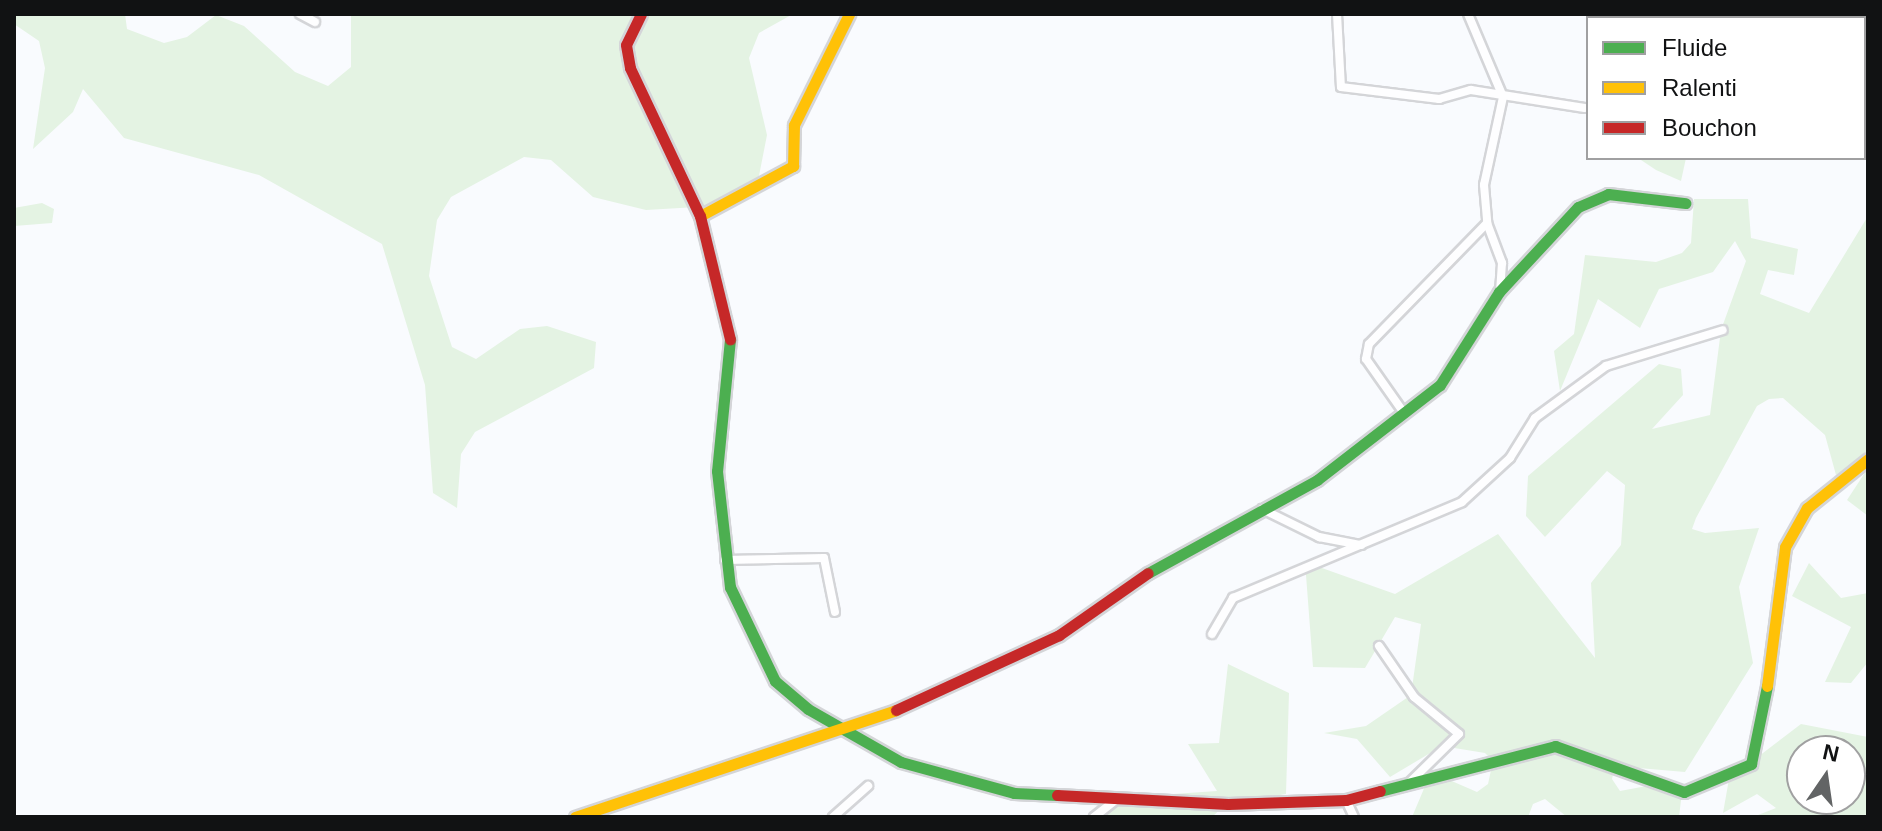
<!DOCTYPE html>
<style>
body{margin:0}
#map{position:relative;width:1882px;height:831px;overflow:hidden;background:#f9fbfe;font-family:Helvetica,sans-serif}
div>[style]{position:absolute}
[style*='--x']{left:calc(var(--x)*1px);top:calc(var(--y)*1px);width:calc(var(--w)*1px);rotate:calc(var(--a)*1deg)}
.green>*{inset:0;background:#e4f3e3}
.roads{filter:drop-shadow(2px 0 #d4d5d8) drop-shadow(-2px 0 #d4d5d8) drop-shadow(0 2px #d4d5d8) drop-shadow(0 -2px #d4d5d8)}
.street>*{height:8px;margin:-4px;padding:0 4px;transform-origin:4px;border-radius:4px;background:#fefeff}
.fast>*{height:11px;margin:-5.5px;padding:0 5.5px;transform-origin:5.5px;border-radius:5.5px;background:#4caf50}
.slow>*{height:11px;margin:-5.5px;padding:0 5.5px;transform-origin:5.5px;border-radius:5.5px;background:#ffc107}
.jam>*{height:11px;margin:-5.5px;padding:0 5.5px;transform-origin:5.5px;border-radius:5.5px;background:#c62828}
span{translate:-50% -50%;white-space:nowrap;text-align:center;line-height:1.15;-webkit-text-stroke:6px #fff;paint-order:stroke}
.frame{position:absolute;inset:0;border:16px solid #111213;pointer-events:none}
.legend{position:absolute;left:1586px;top:16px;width:280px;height:144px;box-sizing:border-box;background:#fff;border:2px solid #a0a0a1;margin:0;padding:10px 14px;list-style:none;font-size:24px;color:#111213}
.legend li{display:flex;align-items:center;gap:16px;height:40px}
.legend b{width:40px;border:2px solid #a0a0a1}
.north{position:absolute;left:1786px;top:735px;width:80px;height:80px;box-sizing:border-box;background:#fff;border:2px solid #a0a0a1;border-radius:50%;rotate:13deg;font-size:22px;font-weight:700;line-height:32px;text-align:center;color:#111213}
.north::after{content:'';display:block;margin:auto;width:28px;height:36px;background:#626465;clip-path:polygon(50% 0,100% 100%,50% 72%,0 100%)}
</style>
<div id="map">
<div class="green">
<div style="clip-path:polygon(14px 14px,125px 14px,127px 29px,164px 43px,187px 37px,216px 15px,244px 26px,295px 72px,328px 86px,351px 67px,351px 14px,793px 14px,759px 33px,749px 58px,767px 135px,758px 181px,731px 205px,646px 210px,593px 197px,551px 160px,524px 157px,451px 197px,437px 220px,429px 276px,452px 347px,476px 359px,520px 329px,547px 326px,596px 342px,594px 368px,475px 432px,461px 454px,457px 508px,433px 493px,425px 385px,382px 244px,259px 175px,124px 138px,83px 89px,73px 112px,33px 149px,45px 68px,39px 41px,14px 24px)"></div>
<div style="clip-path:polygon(1757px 14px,1868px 14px,1868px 87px,1864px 18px,1752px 18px)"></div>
<div style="clip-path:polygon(1638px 158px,1686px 158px,1681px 181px,1656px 170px)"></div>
<div style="clip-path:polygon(1694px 199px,1748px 199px,1751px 238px,1798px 249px,1794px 275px,1768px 270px,1760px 294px,1809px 313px,1868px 216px,1868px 456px,1836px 475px,1825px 435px,1783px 398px,1769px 399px,1757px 406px,1696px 518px,1692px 529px,1705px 533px,1759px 528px,1739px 587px,1753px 663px,1685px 772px,1615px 766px,1612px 779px,1620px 791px,1652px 785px,1682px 792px,1679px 817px,1567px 817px,1545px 799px,1533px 804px,1528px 817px,1412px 817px,1431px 772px,1477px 792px,1488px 784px,1493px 761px,1485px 753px,1442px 746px,1390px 777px,1357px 739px,1324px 733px,1366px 726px,1411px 695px,1421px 624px,1395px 617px,1365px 668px,1313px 667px,1305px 562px,1395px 594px,1498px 534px,1595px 658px,1591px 583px,1621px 545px,1625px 485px,1607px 471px,1545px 537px,1526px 516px,1528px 476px,1659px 364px,1681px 369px,1683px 395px,1652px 429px,1710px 415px,1721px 330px,1746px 261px,1735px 241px,1713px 272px,1659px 289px,1640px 328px,1598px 299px,1560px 391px,1554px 351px,1574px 334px,1585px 255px,1656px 262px,1682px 253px,1691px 243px)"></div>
<div style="clip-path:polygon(42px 203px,54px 209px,52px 223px,14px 226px,14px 208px)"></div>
<div style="clip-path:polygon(1868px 468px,1868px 516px,1847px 500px)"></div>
<div style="clip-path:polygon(1809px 563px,1841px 598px,1868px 593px,1868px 662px,1851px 683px,1825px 682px,1851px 627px,1792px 596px)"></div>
<div style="clip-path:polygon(1228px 664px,1289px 693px,1286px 794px,1226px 804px,1212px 817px,1091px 817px,1115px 798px,1217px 791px,1188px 744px,1219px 743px)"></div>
<div style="clip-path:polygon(evenodd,1801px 724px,1868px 737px,1868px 817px,1753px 817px,1776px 808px,1757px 794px,1723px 813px,1729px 779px,1801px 724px,1802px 751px,1850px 751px,1850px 799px,1802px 799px,1802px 751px)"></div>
</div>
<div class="roads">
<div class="street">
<div style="--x:300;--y:14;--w:17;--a:28"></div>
<div style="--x:1337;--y:14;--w:73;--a:86.9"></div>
<div style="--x:1341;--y:87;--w:99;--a:7"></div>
<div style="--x:1439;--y:99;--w:33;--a:-16"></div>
<div style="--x:1471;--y:90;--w:115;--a:9"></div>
<div style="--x:1468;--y:14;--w:90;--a:67.1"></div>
<div style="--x:1503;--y:97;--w:90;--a:102.2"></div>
<div style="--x:1484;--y:185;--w:38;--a:85"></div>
<div style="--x:1487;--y:223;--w:43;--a:69.4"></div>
<div style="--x:1502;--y:263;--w:28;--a:94"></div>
<div style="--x:1404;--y:413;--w:66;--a:-125.1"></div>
<div style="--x:1366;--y:359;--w:15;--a:-79"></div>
<div style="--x:1369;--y:344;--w:169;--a:-45.7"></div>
<div style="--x:1262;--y:509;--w:64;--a:26.2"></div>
<div style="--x:1319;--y:537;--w:43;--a:10.8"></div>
<div style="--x:725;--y:560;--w:99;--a:-1.2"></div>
<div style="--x:824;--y:558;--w:55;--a:78.5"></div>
<div style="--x:1212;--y:634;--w:42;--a:-59.7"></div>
<div style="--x:1233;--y:598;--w:248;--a:-22.7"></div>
<div style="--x:1462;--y:502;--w:65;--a:-42.5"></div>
<div style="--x:1510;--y:458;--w:47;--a:-58"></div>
<div style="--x:1535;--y:418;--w:88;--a:-36.2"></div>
<div style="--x:1606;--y:366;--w:122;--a:-17.1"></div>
<div style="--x:1379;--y:646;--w:62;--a:55.5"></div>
<div style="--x:1414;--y:697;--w:58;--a:39.4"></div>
<div style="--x:1459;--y:734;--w:69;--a:135.6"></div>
<div style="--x:1346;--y:800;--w:19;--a:65"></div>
<div style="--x:833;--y:817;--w:47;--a:-41.5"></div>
<div style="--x:1094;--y:817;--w:29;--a:-38"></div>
</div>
<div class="fast">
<div style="--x:730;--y:339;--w:133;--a:95.6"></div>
<div style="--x:717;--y:471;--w:117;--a:83.6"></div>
<div style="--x:730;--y:587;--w:104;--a:64.4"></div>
<div style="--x:775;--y:681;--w:43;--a:40.3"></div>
<div style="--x:808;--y:709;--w:107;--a:29.7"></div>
<div style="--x:901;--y:762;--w:117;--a:15.3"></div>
<div style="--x:1014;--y:793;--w:43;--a:2.7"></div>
<div style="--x:1148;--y:573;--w:193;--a:-28.8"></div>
<div style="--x:1317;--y:480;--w:155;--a:-37.7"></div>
<div style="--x:1440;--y:385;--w:110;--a:-57.6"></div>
<div style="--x:1499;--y:292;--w:116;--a:-47.1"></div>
<div style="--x:1578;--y:207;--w:33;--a:-23"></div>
<div style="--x:1608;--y:194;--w:78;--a:6.7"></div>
<div style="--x:1380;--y:791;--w:181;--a:-14.4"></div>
<div style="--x:1555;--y:746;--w:137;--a:19.6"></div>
<div style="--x:1684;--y:792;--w:73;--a:-22.7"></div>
<div style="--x:1751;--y:764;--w:80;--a:-78.4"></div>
</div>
<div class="slow">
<div style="--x:700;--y:216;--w:106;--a:-28.3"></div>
<div style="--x:793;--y:166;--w:41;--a:-88.6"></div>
<div style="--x:794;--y:125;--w:124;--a:-63.6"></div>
<div style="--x:1767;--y:686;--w:140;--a:-82.6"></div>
<div style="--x:1785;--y:547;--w:45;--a:-60.6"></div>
<div style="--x:1807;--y:508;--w:78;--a:-38.8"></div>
<div style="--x:575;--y:817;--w:338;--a:-18.4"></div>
</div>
<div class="jam">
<div style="--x:641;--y:14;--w:34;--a:116"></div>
<div style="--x:626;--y:45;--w:23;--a:80"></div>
<div style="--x:630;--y:68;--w:164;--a:64.7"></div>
<div style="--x:700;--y:216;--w:127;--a:76.3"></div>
<div style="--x:896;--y:710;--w:179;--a:-24.7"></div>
<div style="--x:1059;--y:635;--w:108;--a:-34.9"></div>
<div style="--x:1057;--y:795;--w:171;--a:3"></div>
<div style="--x:1228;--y:804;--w:118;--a:-1.9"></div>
<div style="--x:1346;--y:800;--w:35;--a:-15"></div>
</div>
</div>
<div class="frame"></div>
<ul class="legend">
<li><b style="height:10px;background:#4caf50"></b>Fluide</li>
<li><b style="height:10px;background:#ffc107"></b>Ralenti</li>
<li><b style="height:10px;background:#c62828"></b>Bouchon</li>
</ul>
<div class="north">N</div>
</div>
